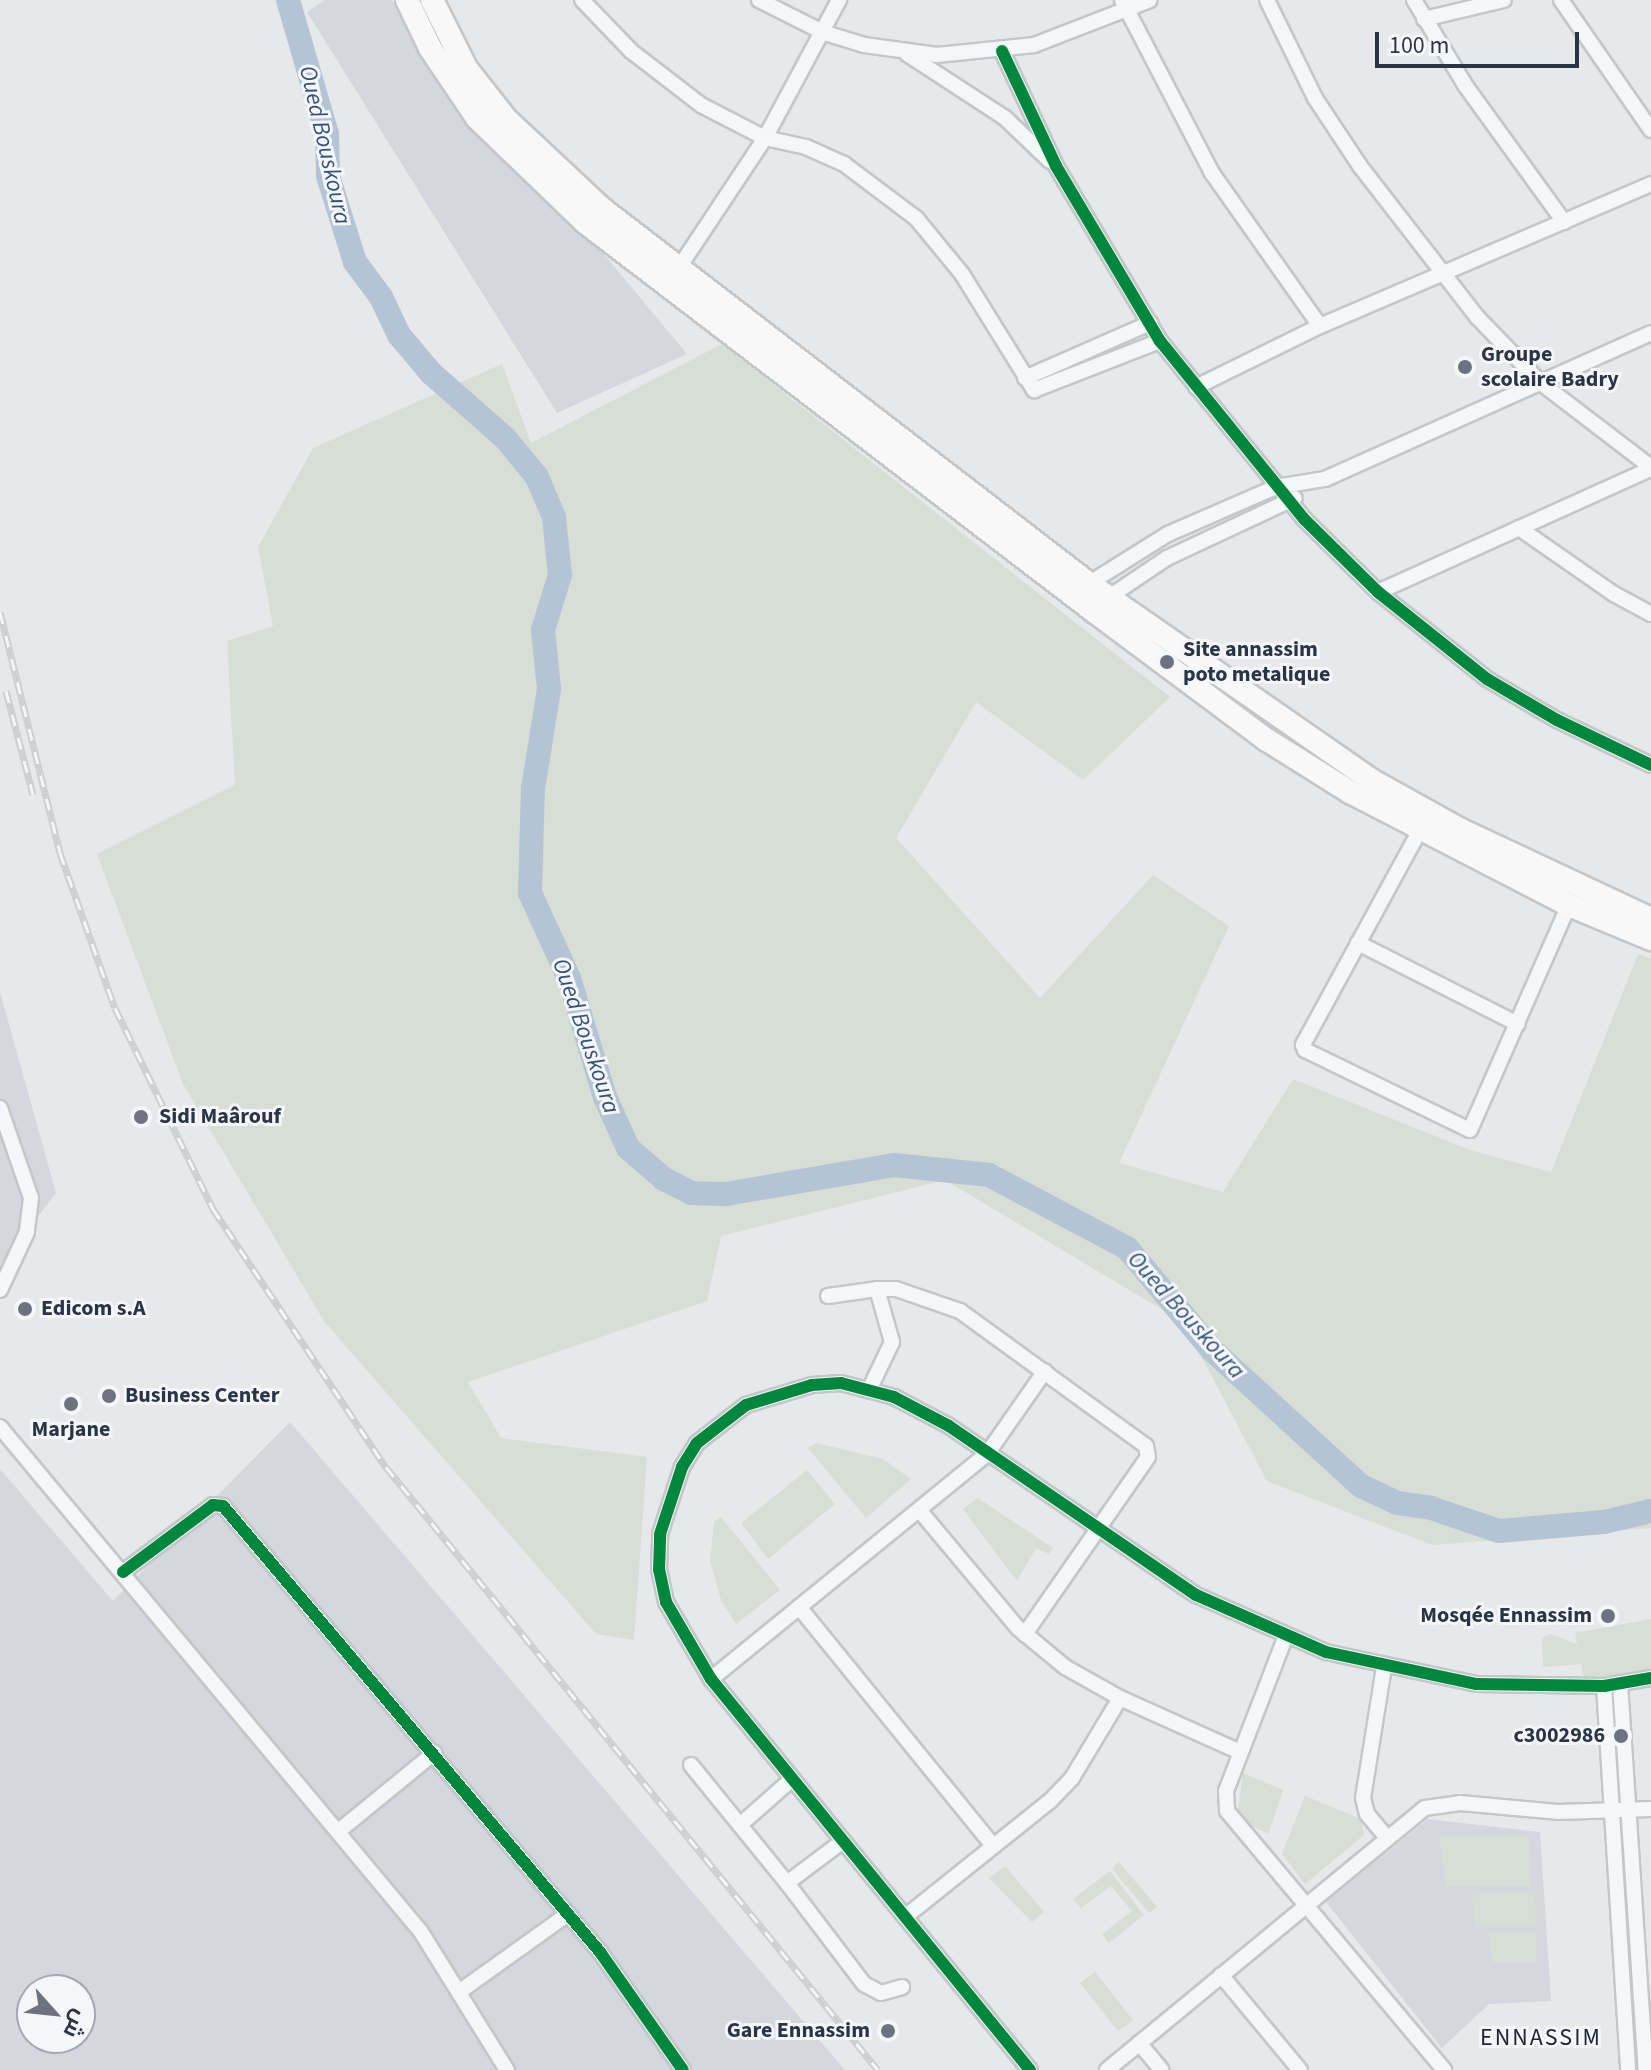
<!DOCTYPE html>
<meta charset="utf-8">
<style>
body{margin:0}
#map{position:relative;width:1651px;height:2070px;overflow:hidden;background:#e6e8ea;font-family:"Source Sans 3",Cairo,sans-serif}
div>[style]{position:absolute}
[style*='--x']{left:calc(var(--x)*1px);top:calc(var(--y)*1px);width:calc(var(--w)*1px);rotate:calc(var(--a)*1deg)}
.built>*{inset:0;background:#d4d7dd}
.green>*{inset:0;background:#d6ded6}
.river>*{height:24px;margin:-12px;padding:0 12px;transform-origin:12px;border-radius:12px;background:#b4c4d5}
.roads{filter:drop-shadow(2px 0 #c4c6c8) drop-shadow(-2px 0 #c4c6c8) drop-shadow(0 2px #c4c6c8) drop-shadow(0 -2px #c4c6c8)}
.street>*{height:14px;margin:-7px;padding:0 7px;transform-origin:7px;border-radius:7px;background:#f5f6f7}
.primary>*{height:22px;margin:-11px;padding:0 11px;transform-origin:11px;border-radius:11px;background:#f8f8f8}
.rail>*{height:7px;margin-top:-3.5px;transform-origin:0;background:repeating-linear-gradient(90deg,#f4f6f9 0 12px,#cecfd2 0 24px);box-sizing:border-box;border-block:2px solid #cecfd2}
.cycleway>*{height:12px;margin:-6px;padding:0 6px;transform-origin:6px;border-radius:6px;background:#00873e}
.dots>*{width:22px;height:22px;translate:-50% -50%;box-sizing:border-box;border:4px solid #f4f6f9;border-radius:50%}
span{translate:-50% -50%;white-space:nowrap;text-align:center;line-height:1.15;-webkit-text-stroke:6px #f4f6f9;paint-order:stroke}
.poi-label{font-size:22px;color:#2b3445;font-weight:700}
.left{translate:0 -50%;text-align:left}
.right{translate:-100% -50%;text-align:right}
.water-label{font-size:24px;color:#34527a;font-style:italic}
.neighbourhood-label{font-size:24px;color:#1d2536;letter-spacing:2px}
.north{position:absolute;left:16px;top:1974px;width:80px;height:80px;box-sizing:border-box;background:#f4f6f9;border:2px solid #a4a8b1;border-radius:50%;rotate:117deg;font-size:22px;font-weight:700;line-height:32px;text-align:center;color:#2b3445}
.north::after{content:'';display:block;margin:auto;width:28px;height:36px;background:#6c737f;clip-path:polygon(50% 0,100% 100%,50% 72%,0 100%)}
.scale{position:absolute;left:1375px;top:32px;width:204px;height:36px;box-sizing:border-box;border:4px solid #2b3445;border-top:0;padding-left:10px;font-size:24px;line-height:28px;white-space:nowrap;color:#2b3445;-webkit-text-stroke:6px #f4f6f9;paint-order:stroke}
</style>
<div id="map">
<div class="built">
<div style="clip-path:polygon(325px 0,392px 0,687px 354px,557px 413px,307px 12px)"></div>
<div style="clip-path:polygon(0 992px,56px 1193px,0 1265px)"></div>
<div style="clip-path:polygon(evenodd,290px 1422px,845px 2070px,0 2070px,0 1469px,113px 1601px,290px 1422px,32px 1990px,80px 1990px,80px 2038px,32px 2038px,32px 1990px)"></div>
<div style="clip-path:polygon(1428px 1819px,1540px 1832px,1551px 2001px,1489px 2004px,1442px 2048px,1326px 1902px)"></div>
</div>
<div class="green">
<div style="clip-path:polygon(722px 344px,1170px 697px,1083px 780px,976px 702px,896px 838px,1040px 998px,1153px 875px,1229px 926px,1119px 1163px,1223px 1192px,1293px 1079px,1470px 1150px,1551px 1172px,1638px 954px,1651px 959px,1651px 1528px,1432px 1545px,1267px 1481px,1183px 1322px,945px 1180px,721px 1236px,707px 1301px,468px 1382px,501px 1438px,647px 1457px,634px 1640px,596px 1634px,324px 1321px,183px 1084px,97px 854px,235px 785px,227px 641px,273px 626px,258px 547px,313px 448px,502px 364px,531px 443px)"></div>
<div style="clip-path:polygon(816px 1443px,883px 1459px,911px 1479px,866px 1518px,808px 1448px)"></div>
<div style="clip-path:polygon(807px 1470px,835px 1504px,768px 1559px,741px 1523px)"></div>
<div style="clip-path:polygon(978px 1498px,1053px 1548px,1049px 1554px,1036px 1548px,1017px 1581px,963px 1509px)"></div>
<div style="clip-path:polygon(721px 1517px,780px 1590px,736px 1624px,721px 1600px,710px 1561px,714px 1522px)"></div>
<div style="clip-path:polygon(1651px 1619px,1651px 1670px,1585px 1682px,1581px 1664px,1543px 1667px,1542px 1638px,1550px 1634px,1577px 1644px,1575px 1633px)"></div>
<div style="clip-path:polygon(1243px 1773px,1283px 1790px,1268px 1834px,1245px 1822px,1238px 1812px)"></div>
<div style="clip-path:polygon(1305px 1796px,1361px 1819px,1364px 1835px,1305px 1884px,1282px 1854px)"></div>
<div style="clip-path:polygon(1439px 1836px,1529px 1836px,1531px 1886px,1446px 1886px)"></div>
<div style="clip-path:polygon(1119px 1862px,1157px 1907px,1149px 1913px,1112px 1869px)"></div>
<div style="clip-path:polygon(1005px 1866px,1044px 1912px,1032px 1922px,989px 1878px)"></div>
<div style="clip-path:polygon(1110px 1871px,1144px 1915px,1109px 1943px,1102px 1934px,1132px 1911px,1111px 1886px,1081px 1908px,1073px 1899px)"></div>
<div style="clip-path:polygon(1535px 1891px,1536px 1927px,1475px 1927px,1472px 1893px)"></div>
<div style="clip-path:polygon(1488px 1932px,1536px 1932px,1537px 1962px,1492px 1962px)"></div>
<div style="clip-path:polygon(1095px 1972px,1133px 2020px,1118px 2031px,1080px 1983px)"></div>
</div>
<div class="river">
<div style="--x:288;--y:0;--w:140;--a:73.8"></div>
<div style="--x:327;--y:134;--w:42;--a:88.6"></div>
<div style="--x:328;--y:176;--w:90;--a:72.6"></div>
<div style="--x:355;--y:262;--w:44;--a:53.4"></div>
<div style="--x:381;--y:297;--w:42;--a:64.7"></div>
<div style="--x:399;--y:335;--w:50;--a:49.9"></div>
<div style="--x:431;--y:373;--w:98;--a:41.3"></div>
<div style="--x:505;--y:438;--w:50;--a:50.6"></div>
<div style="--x:537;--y:477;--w:43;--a:67"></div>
<div style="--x:554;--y:517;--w:58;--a:84.1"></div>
<div style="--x:560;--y:575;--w:58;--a:107.2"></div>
<div style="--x:543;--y:630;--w:59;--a:84.2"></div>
<div style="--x:549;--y:689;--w:101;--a:99.1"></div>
<div style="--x:533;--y:789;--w:104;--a:91.7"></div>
<div style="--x:530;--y:893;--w:94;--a:65.4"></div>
<div style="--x:569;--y:978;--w:124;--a:73.2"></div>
<div style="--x:605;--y:1097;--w:56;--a:65.7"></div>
<div style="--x:628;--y:1148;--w:48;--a:40.7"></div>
<div style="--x:664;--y:1179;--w:30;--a:27"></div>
<div style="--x:691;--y:1193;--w:35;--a:2"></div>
<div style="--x:726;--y:1194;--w:170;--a:-9.8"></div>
<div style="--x:894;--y:1165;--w:96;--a:6"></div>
<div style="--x:989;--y:1175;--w:156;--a:27.9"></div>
<div style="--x:1127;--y:1248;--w:133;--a:50.2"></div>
<div style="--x:1212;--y:1350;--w:202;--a:42.4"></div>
<div style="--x:1361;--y:1486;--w:40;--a:25"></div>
<div style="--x:1397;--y:1503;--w:34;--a:8"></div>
<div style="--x:1431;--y:1508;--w:72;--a:18.7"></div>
<div style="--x:1499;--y:1531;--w:105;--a:-4.9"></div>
<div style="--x:1604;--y:1522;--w:48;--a:-13.2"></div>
</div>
<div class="roads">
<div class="street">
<div style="--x:582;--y:0;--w:71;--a:46.1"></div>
<div style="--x:631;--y:51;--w:88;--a:37.6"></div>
<div style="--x:701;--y:105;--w:72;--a:27.3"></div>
<div style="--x:765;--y:138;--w:42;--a:12.4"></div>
<div style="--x:806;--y:147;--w:42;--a:24.1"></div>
<div style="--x:844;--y:164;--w:90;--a:36.9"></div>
<div style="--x:916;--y:218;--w:72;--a:50.6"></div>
<div style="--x:962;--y:274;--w:137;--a:58.2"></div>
<div style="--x:1034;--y:390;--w:135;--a:-21.3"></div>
<div style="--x:759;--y:0;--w:74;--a:26.6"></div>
<div style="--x:825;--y:33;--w:41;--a:17.1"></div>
<div style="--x:864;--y:45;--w:74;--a:7.8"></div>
<div style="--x:937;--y:55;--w:98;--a:-5.9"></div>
<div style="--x:1034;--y:45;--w:124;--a:-21.2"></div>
<div style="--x:1122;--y:0;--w:195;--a:62.5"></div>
<div style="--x:1212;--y:173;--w:187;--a:54.8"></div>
<div style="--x:1267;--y:0;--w:109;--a:63.9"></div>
<div style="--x:1315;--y:98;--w:82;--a:56.5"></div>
<div style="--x:1360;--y:166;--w:191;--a:52.2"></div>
<div style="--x:1477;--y:317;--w:92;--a:45.9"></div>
<div style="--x:1541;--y:383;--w:138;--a:37.4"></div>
<div style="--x:1414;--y:0;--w:99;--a:59"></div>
<div style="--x:1465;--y:85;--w:169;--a:54.1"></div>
<div style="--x:1561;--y:0;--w:158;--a:55.3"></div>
<div style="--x:1424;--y:19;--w:82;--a:-13.4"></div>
<div style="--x:1002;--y:51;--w:127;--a:64.8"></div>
<div style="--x:1056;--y:166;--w:204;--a:59.3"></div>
<div style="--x:1160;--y:341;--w:230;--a:51"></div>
<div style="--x:1305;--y:520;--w:103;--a:44.6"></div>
<div style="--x:1378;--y:592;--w:139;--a:38.6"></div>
<div style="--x:1487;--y:679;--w:81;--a:30.4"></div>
<div style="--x:1557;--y:720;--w:104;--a:25.6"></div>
<div style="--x:907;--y:54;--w:117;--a:33.1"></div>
<div style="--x:1005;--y:118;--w:62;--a:43.7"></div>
<div style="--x:676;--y:272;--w:161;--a:-56.4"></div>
<div style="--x:765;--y:138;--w:157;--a:-61.8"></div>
<div style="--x:1025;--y:378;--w:137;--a:-23.7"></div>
<div style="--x:1196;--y:387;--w:138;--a:-26.2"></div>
<div style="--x:1320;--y:326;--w:360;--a:-23.2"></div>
<div style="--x:1519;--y:528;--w:116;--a:34.8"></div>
<div style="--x:1614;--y:594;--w:42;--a:28.4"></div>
<div style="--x:1085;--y:586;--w:98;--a:-32.1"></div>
<div style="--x:1168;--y:534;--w:118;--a:-23.5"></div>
<div style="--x:1276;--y:487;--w:50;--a:-9.3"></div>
<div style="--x:1325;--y:479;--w:357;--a:-24.1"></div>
<div style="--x:1378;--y:592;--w:299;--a:-24.3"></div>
<div style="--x:1103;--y:601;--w:77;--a:-33.9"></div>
<div style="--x:1167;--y:558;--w:141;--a:-25.1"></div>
<div style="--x:1420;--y:830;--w:245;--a:118.6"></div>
<div style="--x:1303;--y:1045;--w:5;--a:68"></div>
<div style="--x:1305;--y:1050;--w:183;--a:25.9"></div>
<div style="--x:1470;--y:1130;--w:246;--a:-66.3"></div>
<div style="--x:1358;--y:943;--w:179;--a:26.9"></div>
<div style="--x:0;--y:1108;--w:95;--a:71"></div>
<div style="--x:31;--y:1198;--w:34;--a:97"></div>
<div style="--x:27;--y:1232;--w:64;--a:115"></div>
<div style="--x:828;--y:1296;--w:49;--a:-8.1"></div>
<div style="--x:870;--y:1388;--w:51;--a:-64.4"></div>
<div style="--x:892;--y:1342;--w:55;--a:-105.8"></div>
<div style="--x:877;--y:1289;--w:19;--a:0"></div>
<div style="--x:896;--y:1289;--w:68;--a:19"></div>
<div style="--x:960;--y:1311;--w:230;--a:36"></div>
<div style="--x:1146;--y:1446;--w:11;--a:80"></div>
<div style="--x:1148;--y:1457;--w:216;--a:124.8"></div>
<div style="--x:0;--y:1427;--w:657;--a:50.18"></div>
<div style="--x:421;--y:1932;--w:163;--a:58.1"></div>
<div style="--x:920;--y:1511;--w:153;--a:50.1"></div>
<div style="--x:1018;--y:1628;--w:61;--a:39.7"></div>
<div style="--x:1065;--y:1667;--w:63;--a:29.4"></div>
<div style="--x:123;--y:1572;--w:112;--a:-36.7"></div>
<div style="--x:213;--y:1505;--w:10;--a:6"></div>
<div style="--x:223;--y:1506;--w:584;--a:49.79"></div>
<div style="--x:600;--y:1952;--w:144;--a:54.9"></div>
<div style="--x:799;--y:1607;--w:308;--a:50.9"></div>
<div style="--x:1285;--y:1638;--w:164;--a:111.1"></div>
<div style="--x:1226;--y:1791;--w:20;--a:87"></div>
<div style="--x:1227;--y:1811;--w:338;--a:50"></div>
<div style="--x:1384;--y:1667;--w:133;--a:99.1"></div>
<div style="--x:1363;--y:1798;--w:16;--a:76"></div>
<div style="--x:1367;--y:1814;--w:31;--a:50"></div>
<div style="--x:711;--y:1679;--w:356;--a:-39.2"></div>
<div style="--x:987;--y:1454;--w:101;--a:-55.1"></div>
<div style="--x:1620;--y:1683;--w:388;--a:86.2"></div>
<div style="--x:1604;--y:1686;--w:385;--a:86.4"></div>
<div style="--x:691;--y:1765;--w:152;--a:50.9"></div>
<div style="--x:787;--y:1883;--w:70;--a:-36.9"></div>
<div style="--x:740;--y:1825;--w:69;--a:-41.5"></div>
<div style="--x:340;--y:1830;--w:122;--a:-39.3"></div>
<div style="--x:787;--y:1883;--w:127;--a:52.7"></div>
<div style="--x:864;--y:1984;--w:19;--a:28"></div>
<div style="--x:881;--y:1993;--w:22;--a:-16"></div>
<div style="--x:905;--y:1917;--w:186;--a:-38.7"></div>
<div style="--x:1050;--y:1801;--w:32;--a:-46"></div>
<div style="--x:1072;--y:1778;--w:93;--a:-59"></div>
<div style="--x:1120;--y:1698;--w:132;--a:24.2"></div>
<div style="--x:1221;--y:1975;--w:124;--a:50.3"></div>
<div style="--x:459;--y:1992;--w:134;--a:-35.6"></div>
<div style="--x:1139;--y:2043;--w:35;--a:50"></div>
<div style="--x:1030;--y:2070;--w:505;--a:-129.21"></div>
<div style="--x:711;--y:1679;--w:89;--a:-120.3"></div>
<div style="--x:666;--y:1602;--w:33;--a:-102"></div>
<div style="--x:659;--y:1570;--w:36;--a:-88"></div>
<div style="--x:660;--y:1534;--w:71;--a:-71.8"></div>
<div style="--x:682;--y:1467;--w:28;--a:-58"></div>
<div style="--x:697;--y:1443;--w:62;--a:-37.8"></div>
<div style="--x:746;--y:1405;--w:69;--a:-16.9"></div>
<div style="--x:812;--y:1385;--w:29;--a:-4"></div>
<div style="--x:841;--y:1383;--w:55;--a:14.8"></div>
<div style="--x:894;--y:1397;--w:62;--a:27.8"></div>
<div style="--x:949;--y:1426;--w:299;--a:34.4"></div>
<div style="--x:1196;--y:1595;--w:142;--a:23.7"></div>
<div style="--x:1326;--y:1652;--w:154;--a:12"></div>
<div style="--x:1477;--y:1684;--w:127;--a:0.9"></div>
<div style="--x:1604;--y:1686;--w:48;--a:-9.7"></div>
<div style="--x:1107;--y:2070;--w:412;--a:-39.5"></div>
<div style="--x:1425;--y:1808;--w:35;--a:-8"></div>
<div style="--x:1460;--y:1803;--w:98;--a:5.2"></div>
<div style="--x:1558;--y:1812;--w:93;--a:-1.8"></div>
</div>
<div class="primary">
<div style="--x:407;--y:0;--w:53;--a:64.4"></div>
<div style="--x:430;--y:48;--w:84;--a:56.1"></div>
<div style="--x:477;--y:118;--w:151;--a:43.9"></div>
<div style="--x:586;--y:223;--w:641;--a:37.39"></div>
<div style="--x:1095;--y:612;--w:214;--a:36.7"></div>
<div style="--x:1267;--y:740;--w:98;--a:32.1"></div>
<div style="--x:1350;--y:792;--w:246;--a:27.3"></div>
<div style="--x:1569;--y:905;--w:89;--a:22.5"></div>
<div style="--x:432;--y:0;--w:76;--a:63.4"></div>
<div style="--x:466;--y:68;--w:65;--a:51.9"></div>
<div style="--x:506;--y:119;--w:130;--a:43.1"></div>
<div style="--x:601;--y:208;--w:615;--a:37.6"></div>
<div style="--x:1088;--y:583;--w:345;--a:34.8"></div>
<div style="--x:1371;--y:780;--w:103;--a:29.1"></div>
<div style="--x:1461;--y:830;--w:210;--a:25.1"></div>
</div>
</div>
<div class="rail">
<div style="--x:0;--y:612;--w:248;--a:76"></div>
<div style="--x:60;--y:853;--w:164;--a:70.5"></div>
<div style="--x:115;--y:1008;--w:224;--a:64"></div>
<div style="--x:213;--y:1209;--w:311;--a:56.2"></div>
<div style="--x:386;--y:1467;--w:778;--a:50.79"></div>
<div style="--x:6;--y:691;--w:107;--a:75.4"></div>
</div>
<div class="cycleway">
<div style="--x:1002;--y:51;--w:127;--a:64.8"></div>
<div style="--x:1056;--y:166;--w:204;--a:59.3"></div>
<div style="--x:1160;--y:341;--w:230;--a:51"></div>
<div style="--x:1305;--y:520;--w:103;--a:44.6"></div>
<div style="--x:1378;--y:592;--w:139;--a:38.6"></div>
<div style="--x:1487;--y:679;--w:81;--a:30.4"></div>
<div style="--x:1557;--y:720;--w:104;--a:25.6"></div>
<div style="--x:123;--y:1572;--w:112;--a:-36.7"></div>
<div style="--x:213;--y:1505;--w:10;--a:6"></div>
<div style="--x:223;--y:1506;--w:584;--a:49.79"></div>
<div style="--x:600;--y:1952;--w:144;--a:54.9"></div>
<div style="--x:1030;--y:2070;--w:505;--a:-129.21"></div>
<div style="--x:711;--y:1679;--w:89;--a:-120.3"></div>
<div style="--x:666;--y:1602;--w:33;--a:-102"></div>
<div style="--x:659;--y:1570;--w:36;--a:-88"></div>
<div style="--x:660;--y:1534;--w:71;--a:-71.8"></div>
<div style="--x:682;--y:1467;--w:28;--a:-58"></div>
<div style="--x:697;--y:1443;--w:62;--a:-37.8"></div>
<div style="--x:746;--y:1405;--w:69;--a:-16.9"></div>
<div style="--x:812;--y:1385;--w:29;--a:-4"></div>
<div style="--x:841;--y:1383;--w:55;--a:14.8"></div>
<div style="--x:894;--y:1397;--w:62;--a:27.8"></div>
<div style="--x:949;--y:1426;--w:299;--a:34.4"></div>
<div style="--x:1196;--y:1595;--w:142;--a:23.7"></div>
<div style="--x:1326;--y:1652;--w:154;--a:12"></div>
<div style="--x:1477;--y:1684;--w:127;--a:0.9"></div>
<div style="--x:1604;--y:1686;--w:48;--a:-9.7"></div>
</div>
<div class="dots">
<div style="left:1465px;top:367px;background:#6c737f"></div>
<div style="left:1167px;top:662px;background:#6c737f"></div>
<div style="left:141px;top:1117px;background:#6c737f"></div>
<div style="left:25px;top:1309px;background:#6c737f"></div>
<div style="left:109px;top:1396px;background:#6c737f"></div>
<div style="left:71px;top:1404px;background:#6c737f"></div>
<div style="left:1608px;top:1616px;background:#6c737f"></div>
<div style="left:1621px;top:1736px;background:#6c737f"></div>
<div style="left:888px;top:2031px;background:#6c737f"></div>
</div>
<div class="poi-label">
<span class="left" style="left:1481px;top:367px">Groupe<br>scolaire Badry</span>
<span class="left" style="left:1183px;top:662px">Site annassim<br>poto metalique</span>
<span class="left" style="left:159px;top:1117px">Sidi Maârouf</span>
<span class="left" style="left:41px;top:1309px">Edicom s.A</span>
<span class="left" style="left:125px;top:1396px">Business Center</span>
<span style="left:71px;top:1430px">Marjane</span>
<span class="right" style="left:1592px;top:1616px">Mosqée Ennassim</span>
<span class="right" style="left:1605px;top:1736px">c3002986</span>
<span class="right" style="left:870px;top:2031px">Gare Ennassim</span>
</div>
<div class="water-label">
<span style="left:325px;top:145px;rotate:77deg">Oued Bouskoura</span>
<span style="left:586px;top:1036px;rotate:71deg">Oued Bouskoura</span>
<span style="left:1186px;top:1315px;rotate:48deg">Oued Bouskoura</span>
</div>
<div class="neighbourhood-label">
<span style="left:1541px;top:2038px">ENNASSIM</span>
</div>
<div class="north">ش</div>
<div class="scale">100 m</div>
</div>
